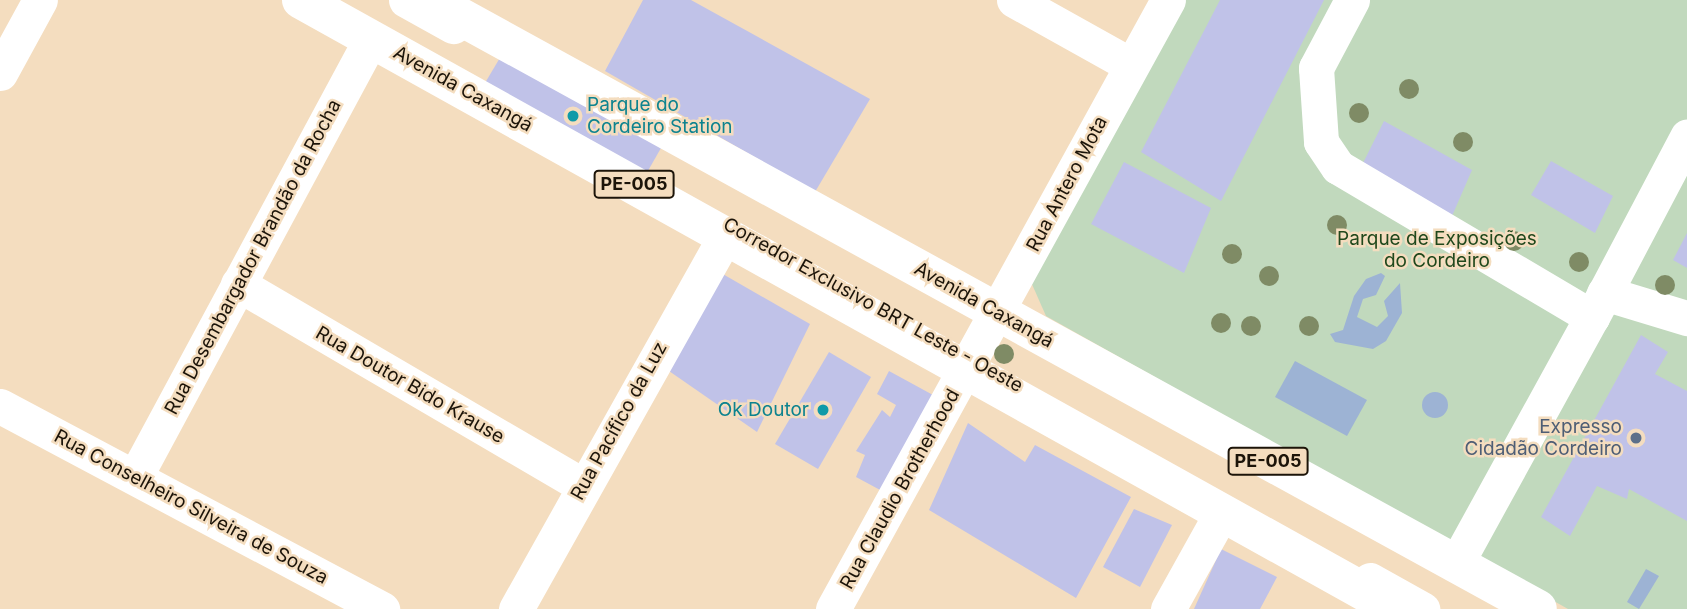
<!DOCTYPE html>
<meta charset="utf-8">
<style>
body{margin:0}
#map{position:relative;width:1687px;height:609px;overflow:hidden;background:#f4ddbf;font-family:Inter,sans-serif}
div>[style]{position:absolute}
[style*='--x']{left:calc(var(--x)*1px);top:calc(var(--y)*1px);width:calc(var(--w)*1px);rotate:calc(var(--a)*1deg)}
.green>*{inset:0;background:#c1d9bd}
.water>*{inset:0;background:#9db3d4}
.round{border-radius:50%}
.building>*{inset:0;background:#c0c2e8}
.minor>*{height:35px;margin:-17.5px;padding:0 17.5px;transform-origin:17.5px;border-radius:17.5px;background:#fff}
.major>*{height:38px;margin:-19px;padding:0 19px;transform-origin:19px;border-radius:19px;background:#fff}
.trees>*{width:20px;height:20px;margin:-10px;border-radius:50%;background:#7f8b65}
.dots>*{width:19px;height:19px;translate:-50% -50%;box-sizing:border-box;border:4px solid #f4ddbf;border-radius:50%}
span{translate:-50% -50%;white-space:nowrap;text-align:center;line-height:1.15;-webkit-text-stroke:5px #f4ddbf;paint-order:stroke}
.shield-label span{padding:2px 5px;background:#f4ddbf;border:2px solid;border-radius:5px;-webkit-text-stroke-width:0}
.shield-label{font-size:18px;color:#1c1409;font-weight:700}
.street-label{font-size:19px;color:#1c1409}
.culture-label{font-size:19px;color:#0d838f}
.left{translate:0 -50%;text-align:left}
.right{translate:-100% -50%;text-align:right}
.park-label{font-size:19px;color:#20481c}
.service-label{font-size:19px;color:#4e5e75}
</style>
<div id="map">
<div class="green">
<div style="clip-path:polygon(1178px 0,1687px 0,1687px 609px,1568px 609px,1046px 316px,1031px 282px)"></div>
</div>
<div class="water">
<div style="clip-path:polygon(1381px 273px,1385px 276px,1376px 295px,1363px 299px,1357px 317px,1377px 327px,1388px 316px,1384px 301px,1400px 283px,1402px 313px,1386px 341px,1373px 349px,1335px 342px,1330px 334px,1343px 330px,1354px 296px,1366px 279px)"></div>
<div style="clip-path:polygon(1295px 361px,1367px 400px,1347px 436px,1275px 397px)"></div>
<div class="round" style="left:1422px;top:392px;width:26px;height:26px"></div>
<div style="clip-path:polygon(1646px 569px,1659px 576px,1639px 609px,1627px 602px)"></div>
</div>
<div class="building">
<div style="clip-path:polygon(643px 0,691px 0,870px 99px,815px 192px,605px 71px)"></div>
<div style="clip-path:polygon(1220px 0,1324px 0,1221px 201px,1141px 152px)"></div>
<div style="clip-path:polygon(501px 56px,661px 148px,645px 176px,485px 83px)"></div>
<div style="clip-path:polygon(1384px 121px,1472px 170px,1452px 216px,1362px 165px)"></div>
<div style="clip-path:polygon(1551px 161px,1613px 196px,1595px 233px,1531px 195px)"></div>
<div style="clip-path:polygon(1124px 162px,1211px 208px,1184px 273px,1091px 224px)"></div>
<div style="clip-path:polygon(1687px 233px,1687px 268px,1673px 260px)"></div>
<div style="clip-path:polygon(721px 273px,810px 324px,757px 432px,669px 371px)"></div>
<div style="clip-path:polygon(1641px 335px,1668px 352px,1655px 374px,1687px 391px,1687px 521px,1629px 489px,1627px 499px,1597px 486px,1570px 536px,1541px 517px)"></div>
<div style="clip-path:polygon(829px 352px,871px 377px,818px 469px,775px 444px)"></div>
<div style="clip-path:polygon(889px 371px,933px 395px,882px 491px,856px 477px,865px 455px,856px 451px,882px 410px,890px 417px,896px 405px,877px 394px)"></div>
<div style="clip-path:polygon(968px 423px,1025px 462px,1035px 445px,1131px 497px,1076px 598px,929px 510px)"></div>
<div style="clip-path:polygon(1134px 509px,1172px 525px,1140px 587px,1103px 567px)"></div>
<div style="clip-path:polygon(1221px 549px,1277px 577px,1260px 609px,1194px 609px)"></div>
</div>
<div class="minor">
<div style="--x:406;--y:0;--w:54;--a:29"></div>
<div style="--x:1014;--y:0;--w:134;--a:29.1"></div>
<div style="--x:1352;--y:0;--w:77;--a:117.9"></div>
<div style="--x:1316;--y:68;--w:74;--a:86.1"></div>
<div style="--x:1321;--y:142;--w:30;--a:56"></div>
<div style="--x:1338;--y:167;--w:295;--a:30.6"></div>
<div style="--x:1592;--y:317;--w:204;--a:-62.2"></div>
<div style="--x:0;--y:73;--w:83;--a:-61.3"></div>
<div style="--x:238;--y:284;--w:400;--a:30.3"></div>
<div style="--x:1604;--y:293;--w:87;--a:16.8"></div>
<div style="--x:0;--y:406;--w:433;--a:28"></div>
<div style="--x:135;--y:477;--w:498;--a:-61.7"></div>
<div style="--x:1456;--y:564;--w:282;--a:-61.2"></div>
<div style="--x:1370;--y:580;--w:60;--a:29.1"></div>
<div style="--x:516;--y:609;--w:429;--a:-60.7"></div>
<div style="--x:833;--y:609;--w:695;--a:-61.19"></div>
<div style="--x:1168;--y:609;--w:111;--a:-60.9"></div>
</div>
<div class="major">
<div style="--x:301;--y:0;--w:1252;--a:29.1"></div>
<div style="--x:430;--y:0;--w:1264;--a:28.79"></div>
</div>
<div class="trees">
<div style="left:1409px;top:89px"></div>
<div style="left:1359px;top:113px"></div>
<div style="left:1463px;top:142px"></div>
<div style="left:1337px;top:225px"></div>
<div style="left:1514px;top:241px"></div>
<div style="left:1232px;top:254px"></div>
<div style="left:1579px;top:262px"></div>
<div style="left:1269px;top:276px"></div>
<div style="left:1665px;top:285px"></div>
<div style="left:1221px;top:323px"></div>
<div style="left:1251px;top:326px"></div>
<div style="left:1309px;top:326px"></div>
<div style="left:1004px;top:354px"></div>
</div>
<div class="dots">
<div style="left:573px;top:116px;background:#0f9aa8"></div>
<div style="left:823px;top:410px;background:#0f9aa8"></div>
<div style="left:1636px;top:438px;background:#5c6f8a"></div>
</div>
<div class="shield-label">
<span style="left:634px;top:184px">PE-005</span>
<span style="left:1268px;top:461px">PE-005</span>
</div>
<div class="street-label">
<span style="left:463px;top:89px;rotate:29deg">Avenida Caxangá</span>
<span style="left:1067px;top:184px;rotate:-62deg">Rua Antero Mota</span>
<span style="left:253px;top:257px;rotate:-62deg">Rua Desembargador Brandão da Rocha</span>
<span style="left:873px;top:305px;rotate:29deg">Corredor Exclusivo BRT Leste - Oeste</span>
<span style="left:984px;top:305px;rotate:29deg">Avenida Caxangá</span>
<span style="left:410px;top:385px;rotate:30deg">Rua Doutor Bido Krause</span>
<span style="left:619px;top:421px;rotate:-61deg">Rua Pacífico da Luz</span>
<span style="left:900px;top:489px;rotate:-61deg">Rua Claudio Brotherhood</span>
<span style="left:191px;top:507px;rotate:28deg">Rua Conselheiro Silveira de Souza</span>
</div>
<div class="culture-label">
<span class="left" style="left:587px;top:116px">Parque do<br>Cordeiro Station</span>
<span class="right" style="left:809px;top:410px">Ok Doutor</span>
</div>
<div class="park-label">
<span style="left:1437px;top:250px">Parque de Exposições<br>do Cordeiro</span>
</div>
<div class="service-label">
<span class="right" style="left:1622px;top:438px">Expresso<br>Cidadão Cordeiro</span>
</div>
</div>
